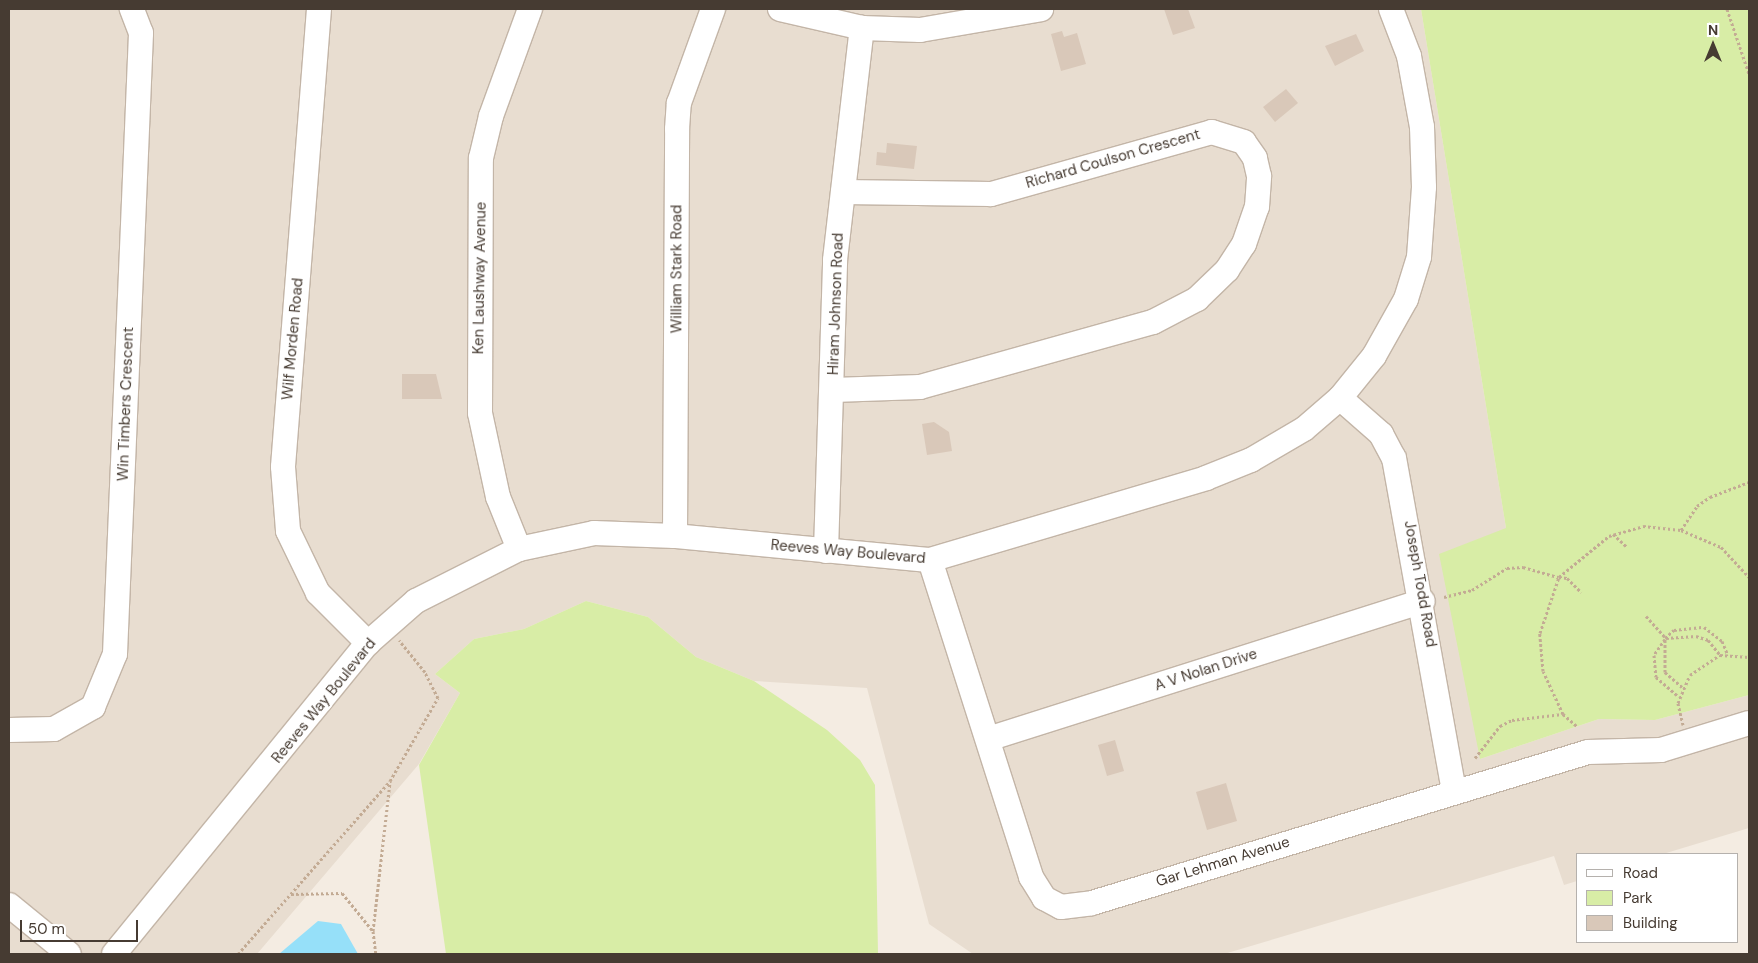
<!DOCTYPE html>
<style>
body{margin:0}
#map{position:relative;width:1758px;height:963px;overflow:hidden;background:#f4ece2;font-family:"DM Sans",sans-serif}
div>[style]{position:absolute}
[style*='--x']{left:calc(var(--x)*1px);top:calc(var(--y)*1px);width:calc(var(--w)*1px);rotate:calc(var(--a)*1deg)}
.residential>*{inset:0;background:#e8ddd0}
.green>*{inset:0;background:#d8eda6}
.water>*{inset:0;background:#96e0f9}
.building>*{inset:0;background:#d9c8b9}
.path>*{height:3px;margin-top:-1.5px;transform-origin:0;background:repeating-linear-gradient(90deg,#c3ab94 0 2.5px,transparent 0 5px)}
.roads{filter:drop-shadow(1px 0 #c3b5a7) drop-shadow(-1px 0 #c3b5a7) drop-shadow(0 1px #c3b5a7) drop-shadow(0 -1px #c3b5a7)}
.minor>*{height:24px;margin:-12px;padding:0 12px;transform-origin:12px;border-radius:12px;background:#fff}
span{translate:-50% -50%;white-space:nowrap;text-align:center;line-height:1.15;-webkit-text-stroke:4px #fff;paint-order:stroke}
.street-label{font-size:15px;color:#463b32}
.frame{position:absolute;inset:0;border:10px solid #463b32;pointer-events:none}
.legend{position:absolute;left:1576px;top:853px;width:162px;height:90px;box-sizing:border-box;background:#fff;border:1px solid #b5b1ad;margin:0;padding:6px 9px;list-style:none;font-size:15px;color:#463b32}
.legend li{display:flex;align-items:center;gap:10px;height:25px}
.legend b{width:25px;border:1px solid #b5b1ad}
.north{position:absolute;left:1688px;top:20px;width:50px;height:50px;-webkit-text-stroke:4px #fff;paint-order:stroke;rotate:0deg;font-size:14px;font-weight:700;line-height:20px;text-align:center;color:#463b32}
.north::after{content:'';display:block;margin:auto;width:18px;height:22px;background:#463b32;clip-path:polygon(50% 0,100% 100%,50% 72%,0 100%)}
.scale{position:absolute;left:20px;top:920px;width:118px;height:22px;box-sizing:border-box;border:2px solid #463b32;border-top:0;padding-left:6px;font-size:15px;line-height:18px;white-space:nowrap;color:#463b32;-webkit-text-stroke:4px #fff;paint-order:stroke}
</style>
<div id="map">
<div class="residential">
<div style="clip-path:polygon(9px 9px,1421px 9px,1506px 528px,1480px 759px,1599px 719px,1655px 720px,1749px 695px,1749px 828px,1663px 854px,1577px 854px,1577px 881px,1564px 885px,1554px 856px,1224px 954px,973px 954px,929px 924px,867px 688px,754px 681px,696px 657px,648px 617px,586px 601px,524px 629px,474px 639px,435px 674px,460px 693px,419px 764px,257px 954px,9px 954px)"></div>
</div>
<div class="green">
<div style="clip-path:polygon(1421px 9px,1749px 9px,1749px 695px,1655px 720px,1599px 719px,1480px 759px,1439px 554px,1506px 528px)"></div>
<div style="clip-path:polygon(586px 601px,648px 617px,696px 657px,754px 681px,827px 730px,860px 760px,875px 785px,878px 954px,446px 954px,419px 765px,460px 693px,435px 674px,474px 639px,524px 629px)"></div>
</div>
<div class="water">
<div style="clip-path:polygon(318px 921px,341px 924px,358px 954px,279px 954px)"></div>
</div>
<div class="building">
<div style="clip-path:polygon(1164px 9px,1188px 9px,1195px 28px,1173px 35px)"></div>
<div style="clip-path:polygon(1062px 31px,1064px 37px,1077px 33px,1086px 64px,1061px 71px,1051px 34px)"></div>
<div style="clip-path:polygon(1356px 34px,1364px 51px,1335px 66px,1325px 46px)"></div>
<div style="clip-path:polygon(1286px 89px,1298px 103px,1275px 122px,1263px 107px)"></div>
<div style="clip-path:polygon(887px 143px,917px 146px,914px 169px,876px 165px,877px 152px,886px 153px)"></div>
<div style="clip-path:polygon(402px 374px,436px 374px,442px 399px,402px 399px)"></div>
<div style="clip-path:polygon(934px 422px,949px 432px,952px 451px,927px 455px,922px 424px)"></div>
<div style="clip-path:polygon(1115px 740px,1124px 771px,1107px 776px,1098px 745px)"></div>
<div style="clip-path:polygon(1226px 783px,1237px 821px,1207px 830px,1196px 792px)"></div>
</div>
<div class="path">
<div style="--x:1727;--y:9;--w:69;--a:71.3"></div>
<div style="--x:1681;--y:530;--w:43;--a:23"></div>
<div style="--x:1721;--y:547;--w:41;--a:47"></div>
<div style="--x:1613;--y:534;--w:19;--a:43"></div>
<div style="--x:1444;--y:597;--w:29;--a:-14"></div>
<div style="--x:1472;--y:590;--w:41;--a:-32.2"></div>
<div style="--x:1507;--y:568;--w:16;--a:-4"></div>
<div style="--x:1523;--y:567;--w:37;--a:16"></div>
<div style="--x:1559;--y:577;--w:65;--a:-39.4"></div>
<div style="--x:1609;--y:536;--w:35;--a:-16"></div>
<div style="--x:1643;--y:526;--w:38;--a:6"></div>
<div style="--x:1681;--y:530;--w:29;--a:-56"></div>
<div style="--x:1697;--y:506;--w:16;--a:-35"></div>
<div style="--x:1710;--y:497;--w:42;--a:-21"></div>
<div style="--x:1646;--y:616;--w:30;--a:48"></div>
<div style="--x:1666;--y:638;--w:30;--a:-4"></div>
<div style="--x:1696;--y:636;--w:13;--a:18"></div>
<div style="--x:1708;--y:640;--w:19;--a:51"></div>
<div style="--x:1665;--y:639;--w:19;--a:125"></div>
<div style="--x:1654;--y:655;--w:22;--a:85"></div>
<div style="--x:1656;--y:677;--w:30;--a:41"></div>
<div style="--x:1682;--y:687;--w:23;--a:-139"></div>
<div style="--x:1665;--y:672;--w:34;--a:-90"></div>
<div style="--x:1665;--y:638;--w:12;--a:-42"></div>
<div style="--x:1674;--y:630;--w:30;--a:-6"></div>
<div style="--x:1704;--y:627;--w:23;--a:38"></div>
<div style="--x:1722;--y:641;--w:15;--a:67"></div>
<div style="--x:1563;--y:714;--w:47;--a:-114.9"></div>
<div style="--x:1543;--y:671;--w:38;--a:-95"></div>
<div style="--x:1540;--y:633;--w:59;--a:-71.3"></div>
<div style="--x:1559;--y:577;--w:8;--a:7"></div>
<div style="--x:1567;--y:578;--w:20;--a:45"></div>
<div style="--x:1683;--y:725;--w:23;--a:-103"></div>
<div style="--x:1678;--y:703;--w:30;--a:-67"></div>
<div style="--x:1690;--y:675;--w:36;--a:-34"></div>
<div style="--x:1720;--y:655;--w:29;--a:4"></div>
<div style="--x:1475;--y:758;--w:41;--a:-52"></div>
<div style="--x:1500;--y:726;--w:13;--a:-27"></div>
<div style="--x:1512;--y:720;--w:51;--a:-6.7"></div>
<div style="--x:1563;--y:714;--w:18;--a:41"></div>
<div style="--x:291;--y:894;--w:51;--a:-1.1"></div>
<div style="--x:342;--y:893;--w:49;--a:50.8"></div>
<div style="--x:373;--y:931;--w:151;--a:-83.5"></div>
<div style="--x:373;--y:931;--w:23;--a:83"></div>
<div style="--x:238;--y:954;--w:230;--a:-48.7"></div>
<div style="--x:390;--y:781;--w:96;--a:-60"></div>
<div style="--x:438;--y:698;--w:29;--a:-117"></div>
<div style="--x:425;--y:672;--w:41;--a:-129.1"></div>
</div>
<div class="roads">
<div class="minor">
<div style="--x:319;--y:9;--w:459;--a:94.5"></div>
<div style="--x:283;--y:467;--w:64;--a:85.5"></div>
<div style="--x:288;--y:531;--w:69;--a:64.2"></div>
<div style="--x:318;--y:593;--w:71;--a:45"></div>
<div style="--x:780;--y:9;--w:84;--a:13"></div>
<div style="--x:862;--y:28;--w:58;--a:2"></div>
<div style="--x:920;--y:30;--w:123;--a:-9.8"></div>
<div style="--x:833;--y:390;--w:87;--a:-2"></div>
<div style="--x:920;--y:387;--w:242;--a:-15.6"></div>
<div style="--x:1153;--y:322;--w:50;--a:-27.6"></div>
<div style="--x:1197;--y:299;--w:42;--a:-44"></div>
<div style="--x:1227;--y:270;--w:31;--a:-57"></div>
<div style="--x:1244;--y:244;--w:39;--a:-71"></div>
<div style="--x:1257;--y:207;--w:31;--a:-86"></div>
<div style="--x:1259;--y:176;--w:18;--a:-103"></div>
<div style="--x:1255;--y:158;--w:19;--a:-125"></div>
<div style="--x:1244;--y:142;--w:34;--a:-163"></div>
<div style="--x:1212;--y:132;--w:230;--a:164.3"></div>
<div style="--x:991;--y:194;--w:148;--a:-179.2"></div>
<div style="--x:1340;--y:398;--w:55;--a:41.3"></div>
<div style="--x:1381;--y:434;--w:27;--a:62"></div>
<div style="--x:1394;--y:458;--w:339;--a:79.8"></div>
<div style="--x:675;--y:536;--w:407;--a:-89.7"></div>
<div style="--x:677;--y:129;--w:26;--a:-86"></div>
<div style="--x:679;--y:103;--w:100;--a:-70.1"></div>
<div style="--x:519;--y:549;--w:56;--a:-112"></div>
<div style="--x:498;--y:497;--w:86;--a:-102.1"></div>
<div style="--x:480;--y:413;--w:255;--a:-89.8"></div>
<div style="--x:481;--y:158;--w:43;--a:-76.6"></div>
<div style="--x:491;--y:116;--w:114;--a:-70"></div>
<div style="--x:826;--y:551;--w:291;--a:-88.2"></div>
<div style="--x:835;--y:260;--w:234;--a:-83.4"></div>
<div style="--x:930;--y:560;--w:333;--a:72.3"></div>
<div style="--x:1031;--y:877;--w:25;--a:58"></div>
<div style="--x:1044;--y:898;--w:19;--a:28"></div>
<div style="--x:1061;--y:907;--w:31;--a:-7"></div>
<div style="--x:1092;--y:903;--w:518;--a:-16.93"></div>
<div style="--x:1588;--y:752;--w:73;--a:-1.6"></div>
<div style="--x:1661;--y:750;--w:92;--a:-17.1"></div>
<div style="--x:9;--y:730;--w:45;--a:-1.3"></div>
<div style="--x:54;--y:729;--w:45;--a:-29.4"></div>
<div style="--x:93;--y:707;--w:57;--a:-67.5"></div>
<div style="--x:115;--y:654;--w:622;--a:-87.6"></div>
<div style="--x:141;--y:33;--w:26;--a:-111"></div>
<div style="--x:988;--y:739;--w:456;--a:-17.6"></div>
<div style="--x:9;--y:905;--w:77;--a:39.2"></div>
<div style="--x:114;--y:954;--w:402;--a:-50.8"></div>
<div style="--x:368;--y:643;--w:64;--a:-41.2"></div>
<div style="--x:416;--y:601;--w:115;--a:-26.8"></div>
<div style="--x:519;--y:549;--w:77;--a:-12"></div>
<div style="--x:594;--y:533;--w:81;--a:2.1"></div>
<div style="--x:675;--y:536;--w:256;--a:5.4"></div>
<div style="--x:930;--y:560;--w:288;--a:-16.5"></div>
<div style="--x:1206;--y:478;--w:48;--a:-21.8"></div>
<div style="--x:1251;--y:460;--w:61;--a:-30.3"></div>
<div style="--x:1304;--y:429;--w:48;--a:-40.7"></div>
<div style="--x:1340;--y:398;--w:54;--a:-51"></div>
<div style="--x:1374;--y:356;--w:65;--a:-60.7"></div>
<div style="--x:1406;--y:299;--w:44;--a:-72.8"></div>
<div style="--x:1419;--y:257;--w:70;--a:-85.9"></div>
<div style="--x:1424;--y:187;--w:60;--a:-91.9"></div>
<div style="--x:1422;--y:127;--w:72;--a:-100.4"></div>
<div style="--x:1409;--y:56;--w:50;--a:-111"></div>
</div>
</div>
<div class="street-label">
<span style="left:1113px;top:159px;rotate:-16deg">Richard Coulson Crescent</span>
<span style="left:677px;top:269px;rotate:-90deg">William Stark Road</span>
<span style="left:480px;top:278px;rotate:-89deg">Ken Laushway Avenue</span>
<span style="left:836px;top:304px;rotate:-88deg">Hiram Johnson Road</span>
<span style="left:293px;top:339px;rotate:-85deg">Wilf Morden Road</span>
<span style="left:126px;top:404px;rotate:-88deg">Win Timbers Crescent</span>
<span style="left:848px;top:552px;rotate:5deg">Reeves Way Boulevard</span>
<span style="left:1420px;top:584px;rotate:80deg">Joseph Todd Road</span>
<span style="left:1206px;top:670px;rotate:-18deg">A V Nolan Drive</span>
<span style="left:324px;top:701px;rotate:-51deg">Reeves Way Boulevard</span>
<span style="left:1223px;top:862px;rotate:-17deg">Gar Lehman Avenue</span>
</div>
<div class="frame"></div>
<ul class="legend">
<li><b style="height:6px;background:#fff"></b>Road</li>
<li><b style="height:14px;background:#d8eda6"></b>Park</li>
<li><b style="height:14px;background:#d9c8b9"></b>Building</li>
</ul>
<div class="north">N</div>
<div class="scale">50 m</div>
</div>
